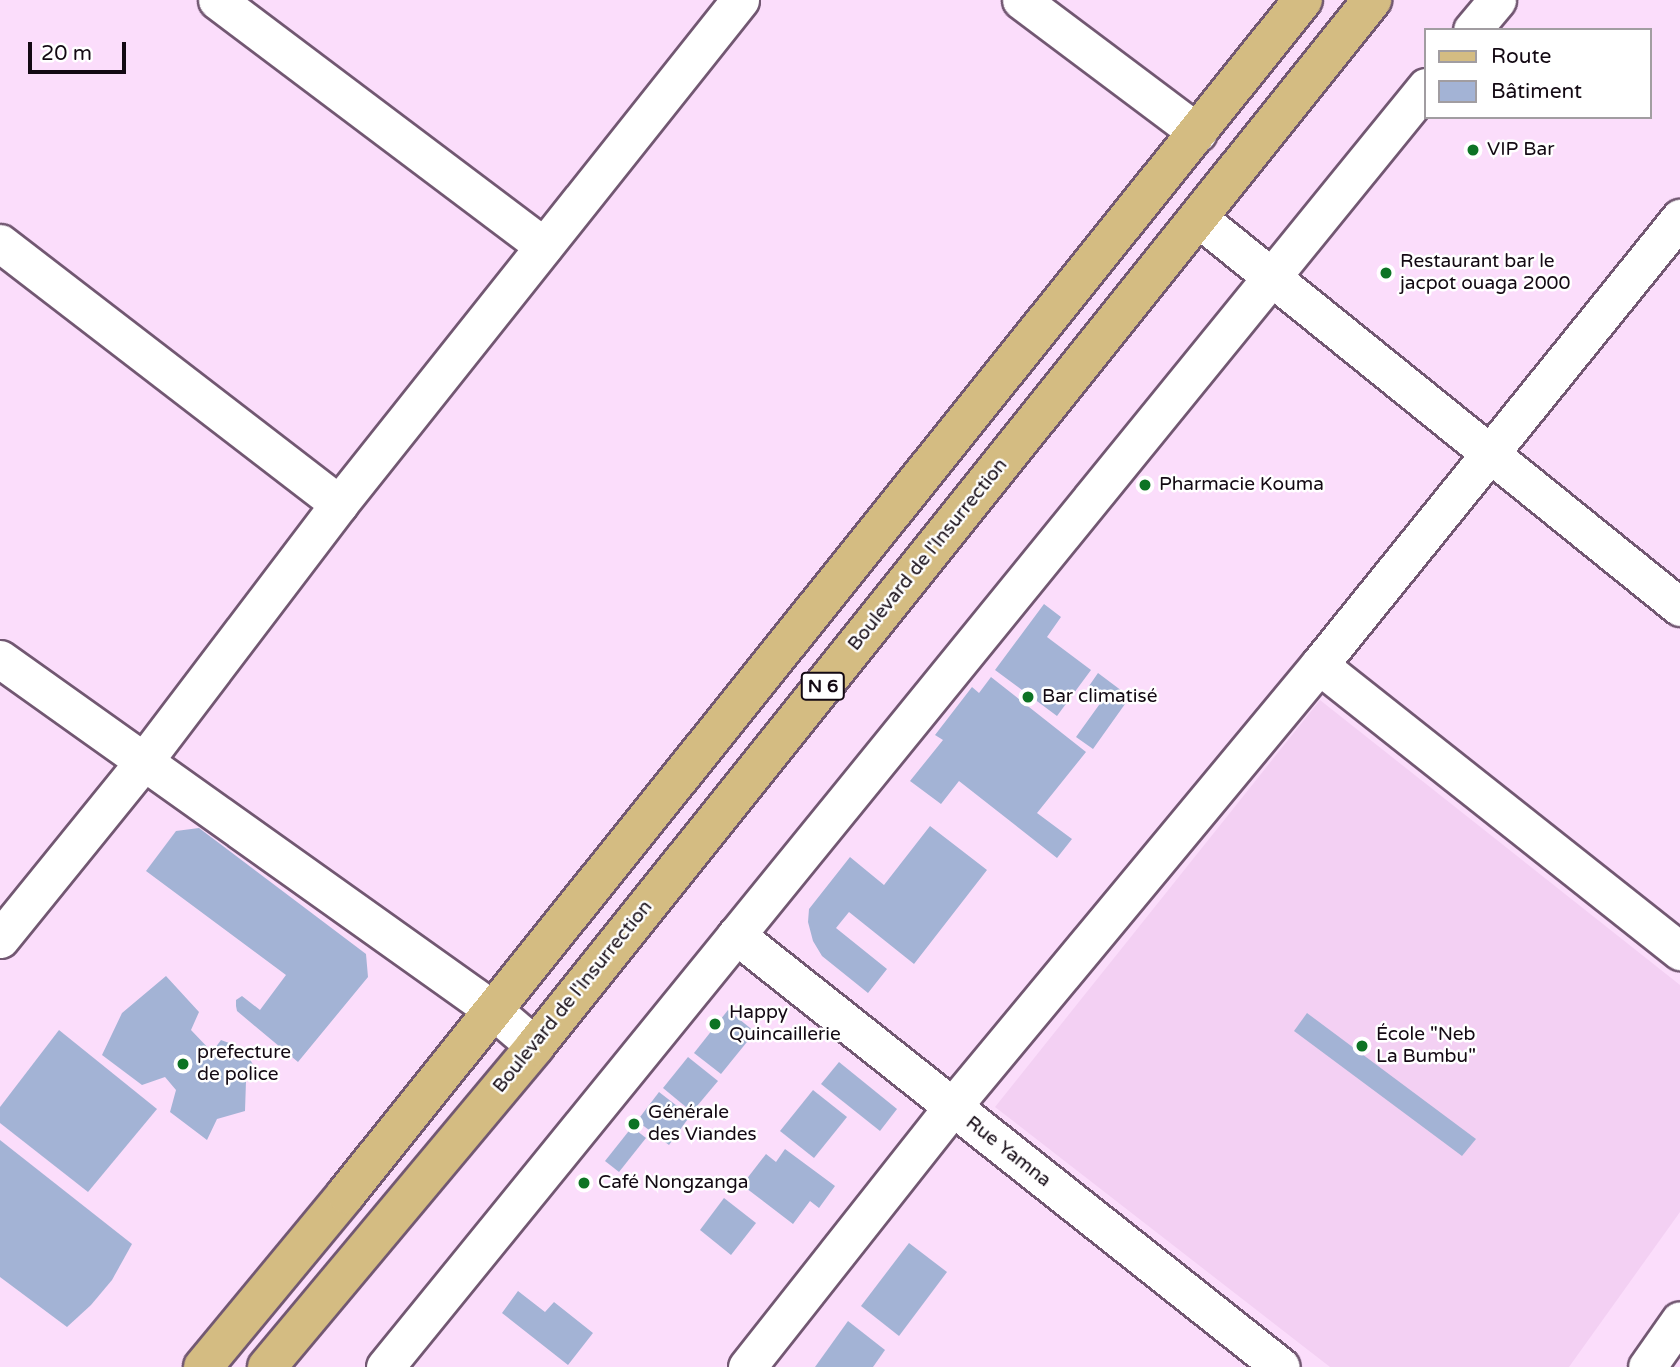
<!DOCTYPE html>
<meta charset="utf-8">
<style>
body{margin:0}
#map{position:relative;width:1680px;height:1367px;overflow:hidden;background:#fbddfb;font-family:"Varela Round",sans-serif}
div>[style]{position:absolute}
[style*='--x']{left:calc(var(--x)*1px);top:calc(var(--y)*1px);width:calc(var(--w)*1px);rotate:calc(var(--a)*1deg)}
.built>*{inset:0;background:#f3d0f3}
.building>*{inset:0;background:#a3b3d5}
.roads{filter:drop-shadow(2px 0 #725872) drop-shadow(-2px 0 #725872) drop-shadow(0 2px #725872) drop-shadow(0 -2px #725872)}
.street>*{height:37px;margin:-18.5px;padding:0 18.5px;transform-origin:18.5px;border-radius:18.5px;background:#fff}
.primary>*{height:38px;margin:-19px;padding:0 19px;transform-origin:19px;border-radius:19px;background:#d4bc82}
.dots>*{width:19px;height:19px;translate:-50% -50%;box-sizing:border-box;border:4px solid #fff;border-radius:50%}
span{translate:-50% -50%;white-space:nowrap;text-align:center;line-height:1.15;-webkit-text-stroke:5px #fff;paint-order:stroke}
.shield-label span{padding:2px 5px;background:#fff;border:2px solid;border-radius:5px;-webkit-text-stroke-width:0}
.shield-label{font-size:18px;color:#130913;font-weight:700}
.poi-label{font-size:19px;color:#130913}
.left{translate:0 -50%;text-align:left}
.street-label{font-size:19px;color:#130913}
.legend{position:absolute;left:1424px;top:28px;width:228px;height:91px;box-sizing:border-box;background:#fff;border:2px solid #a19da1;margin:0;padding:9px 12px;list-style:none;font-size:21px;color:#130913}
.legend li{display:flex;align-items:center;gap:14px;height:35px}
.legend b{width:35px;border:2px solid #a19da1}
.scale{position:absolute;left:28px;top:42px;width:98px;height:32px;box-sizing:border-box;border:4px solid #130913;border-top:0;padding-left:9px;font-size:21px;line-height:24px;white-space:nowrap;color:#130913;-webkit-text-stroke:5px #fff;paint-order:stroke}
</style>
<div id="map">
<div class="built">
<div style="clip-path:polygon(1320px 700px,1680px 985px,1680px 1212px,1569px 1367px,1330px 1367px,995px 1107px)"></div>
</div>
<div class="building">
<div style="clip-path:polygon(1044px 604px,1061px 617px,1047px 637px,1091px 670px,1057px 716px,995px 670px)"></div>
<div style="clip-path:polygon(1098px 673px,1130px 697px,1093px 749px,1076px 737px,1104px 698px,1089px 686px)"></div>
<div style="clip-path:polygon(991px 677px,1086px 752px,1037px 813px,1072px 839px,1057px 858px,959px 781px,941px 804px,910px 781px,943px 740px,935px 735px,972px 687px,979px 693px)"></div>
<div style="clip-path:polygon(930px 826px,987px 870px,914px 964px,849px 912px,836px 928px,887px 969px,868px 993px,822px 956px,813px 941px,808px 922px,809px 909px,850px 857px,884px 885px)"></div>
<div style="clip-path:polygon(199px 828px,366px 954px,368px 977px,298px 1062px,237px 1011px,236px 1006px,236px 1000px,242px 996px,260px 1010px,286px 975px,146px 871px,176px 831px)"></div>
<div style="clip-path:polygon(166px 976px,199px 1012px,191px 1030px,212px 1052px,221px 1040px,245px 1049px,257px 1073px,246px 1081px,245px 1111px,217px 1119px,207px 1140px,170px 1112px,176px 1090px,165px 1077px,142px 1085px,102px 1055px,122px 1013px)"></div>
<div style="clip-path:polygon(728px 1010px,755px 1032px,721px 1074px,694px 1053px)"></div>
<div style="clip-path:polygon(1307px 1013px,1476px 1139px,1462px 1156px,1294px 1031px)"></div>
<div style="clip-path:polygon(59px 1030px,157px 1109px,88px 1192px,0 1123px,0 1107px)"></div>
<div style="clip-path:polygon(688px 1057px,718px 1081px,692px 1112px,663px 1088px)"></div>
<div style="clip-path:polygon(839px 1062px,897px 1109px,880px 1131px,821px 1084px)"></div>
<div style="clip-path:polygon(813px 1090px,847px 1117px,814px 1158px,780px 1131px)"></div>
<div style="clip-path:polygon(659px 1092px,690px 1116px,669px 1145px,637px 1121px)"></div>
<div style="clip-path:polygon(632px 1127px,646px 1138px,619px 1172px,605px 1161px)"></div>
<div style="clip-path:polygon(0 1140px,132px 1244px,112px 1280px,91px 1305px,67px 1327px,0 1277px)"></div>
<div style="clip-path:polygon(785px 1149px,835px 1186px,819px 1208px,810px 1201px,793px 1224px,742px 1185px,766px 1154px,776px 1162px)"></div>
<div style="clip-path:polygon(724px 1198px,756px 1223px,731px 1255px,700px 1230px)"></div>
<div style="clip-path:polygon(909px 1243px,947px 1272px,899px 1336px,861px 1306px)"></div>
<div style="clip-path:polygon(518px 1291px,545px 1312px,554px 1302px,593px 1333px,568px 1365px,502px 1313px)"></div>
<div style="clip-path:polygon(848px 1321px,885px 1350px,873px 1367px,815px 1367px)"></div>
</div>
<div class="roads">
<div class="street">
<div style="--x:217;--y:0;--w:409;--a:37"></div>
<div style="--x:1021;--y:0;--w:221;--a:36.9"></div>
<div style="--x:1472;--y:30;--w:39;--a:-50"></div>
<div style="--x:1197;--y:217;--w:621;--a:38.92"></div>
<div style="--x:0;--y:243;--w:428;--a:37.6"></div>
<div style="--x:0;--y:659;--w:605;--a:35.45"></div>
<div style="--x:493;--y:1010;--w:55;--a:40.6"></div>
<div style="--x:1319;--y:665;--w:461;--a:38.4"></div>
<div style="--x:736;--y:935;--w:695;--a:38.4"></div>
<div style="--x:0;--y:939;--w:229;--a:-51"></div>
<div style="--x:144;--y:761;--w:323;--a:-52.8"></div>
<div style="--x:339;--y:504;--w:644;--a:-51.49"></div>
<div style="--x:385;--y:1367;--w:1650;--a:-50.88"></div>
<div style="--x:747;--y:1367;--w:331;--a:-51.7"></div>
<div style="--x:952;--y:1107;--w:575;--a:-50.3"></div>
<div style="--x:1319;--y:665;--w:575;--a:-51.08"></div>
<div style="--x:1647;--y:1367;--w:57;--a:-54.9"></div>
</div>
<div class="primary">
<div style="--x:203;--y:1367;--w:224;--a:-50.4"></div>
<div style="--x:346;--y:1194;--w:1530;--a:-51.29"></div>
<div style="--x:267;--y:1367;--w:418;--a:-50.1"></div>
<div style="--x:535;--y:1046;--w:1340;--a:-51.33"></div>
</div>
</div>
<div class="dots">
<div style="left:1473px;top:150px;background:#0d7324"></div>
<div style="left:1386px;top:273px;background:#0d7324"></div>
<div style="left:1145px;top:485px;background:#0d7324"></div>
<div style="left:1028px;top:697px;background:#0d7324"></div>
<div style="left:715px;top:1024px;background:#0d7324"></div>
<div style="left:1362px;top:1046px;background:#0d7324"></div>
<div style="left:183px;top:1064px;background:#0d7324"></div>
<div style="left:634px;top:1124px;background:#0d7324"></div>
<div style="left:584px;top:1183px;background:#0d7324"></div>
</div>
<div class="shield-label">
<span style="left:823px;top:686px">N 6</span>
</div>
<div class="poi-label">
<span class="left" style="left:1487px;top:150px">VIP Bar</span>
<span class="left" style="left:1400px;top:273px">Restaurant bar le<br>jacpot ouaga 2000</span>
<span class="left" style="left:1159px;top:485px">Pharmacie Kouma</span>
<span class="left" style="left:1042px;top:697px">Bar climatisé</span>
<span class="left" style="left:729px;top:1024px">Happy<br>Quincaillerie</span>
<span class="left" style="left:1376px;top:1046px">École "Neb<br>La Bumbu"</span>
<span class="left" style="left:197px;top:1064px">prefecture<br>de police</span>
<span class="left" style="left:648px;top:1124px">Générale<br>des Viandes</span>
<span class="left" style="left:598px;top:1183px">Café Nongzanga</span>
</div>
<div class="street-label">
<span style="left:928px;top:555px;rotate:-51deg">Boulevard de l'Insurrection</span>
<span style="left:573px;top:997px;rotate:-51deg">Boulevard de l'Insurrection</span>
<span style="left:1008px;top:1152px;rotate:38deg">Rue Yamna</span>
</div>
<ul class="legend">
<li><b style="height:9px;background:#d4bc82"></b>Route</li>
<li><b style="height:19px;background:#a3b3d5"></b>Bâtiment</li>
</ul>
<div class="scale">20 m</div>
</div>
